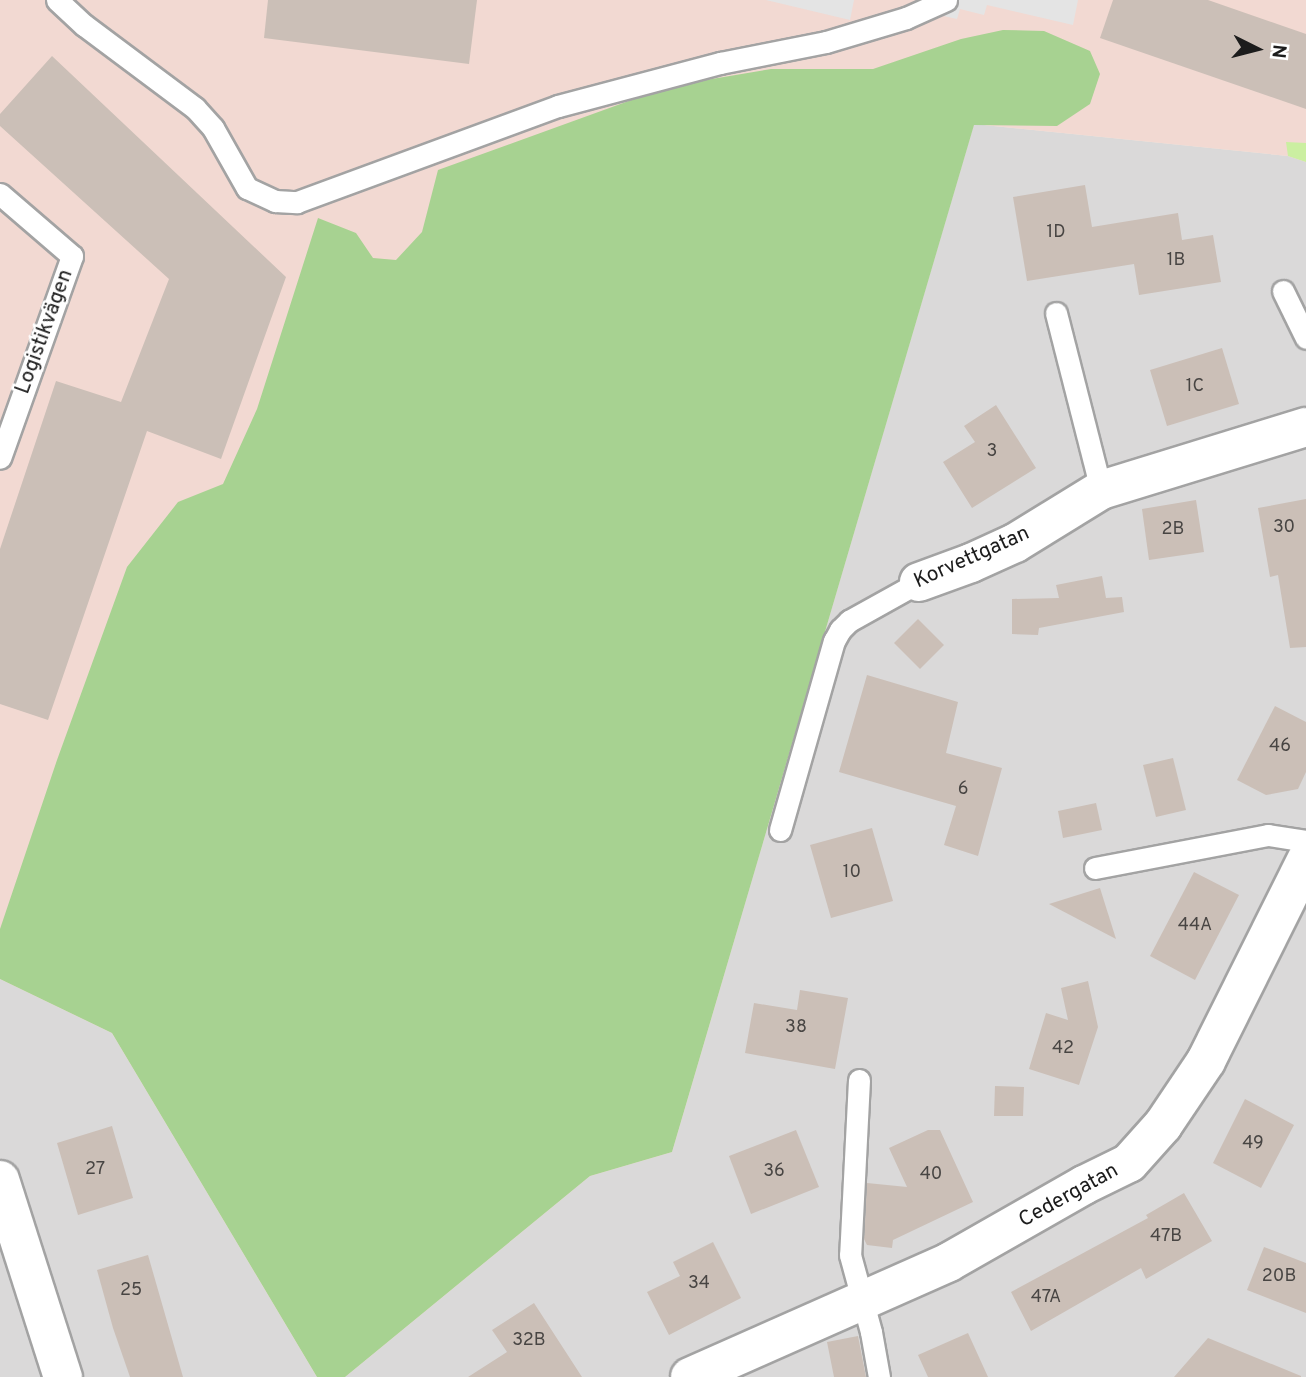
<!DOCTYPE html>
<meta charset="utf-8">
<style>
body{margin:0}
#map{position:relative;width:1306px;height:1377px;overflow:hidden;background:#efe9e1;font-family:Overpass,sans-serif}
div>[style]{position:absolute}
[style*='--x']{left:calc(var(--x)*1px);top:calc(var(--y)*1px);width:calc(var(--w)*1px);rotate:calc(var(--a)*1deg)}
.residential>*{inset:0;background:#dad9d9}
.military>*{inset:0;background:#f2d9d2}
.grass>*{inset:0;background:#cbefa1}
.forest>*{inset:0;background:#a7d291}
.parking>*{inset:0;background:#e4e4e4}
.building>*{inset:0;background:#cbbfb7}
.roads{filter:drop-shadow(2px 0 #a3a3a3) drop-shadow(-2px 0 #a3a3a3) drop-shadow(0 2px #a3a3a3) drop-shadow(0 -2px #a3a3a3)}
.service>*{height:21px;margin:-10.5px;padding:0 10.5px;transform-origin:10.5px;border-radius:10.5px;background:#fff}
.minor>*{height:38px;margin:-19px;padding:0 19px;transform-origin:19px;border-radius:19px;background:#fff}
span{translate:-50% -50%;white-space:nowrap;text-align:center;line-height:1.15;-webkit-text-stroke:5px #fff;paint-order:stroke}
.number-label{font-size:18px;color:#484543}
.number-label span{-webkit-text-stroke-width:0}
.street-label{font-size:21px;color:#1c1c1c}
.north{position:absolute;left:1222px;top:14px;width:70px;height:70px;-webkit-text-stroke:5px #fff;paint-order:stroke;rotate:96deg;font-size:19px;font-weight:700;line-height:28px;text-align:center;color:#1c1c1c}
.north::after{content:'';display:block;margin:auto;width:24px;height:32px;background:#1c1c1c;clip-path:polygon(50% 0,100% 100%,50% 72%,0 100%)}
</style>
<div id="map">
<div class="residential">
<div style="clip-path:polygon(974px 124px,1288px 156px,1306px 162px,1306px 1377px,345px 1377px,590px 1176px,672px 1152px)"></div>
<div style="clip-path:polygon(0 979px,112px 1033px,317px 1377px,0 1377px)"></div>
</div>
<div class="military">
<div style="clip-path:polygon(0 0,1306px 0,1306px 162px,1288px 156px,974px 124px,672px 1152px,590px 1176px,345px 1377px,317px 1377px,112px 1033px,0 979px)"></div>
</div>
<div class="grass">
<div style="clip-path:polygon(1286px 142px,1306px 143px,1306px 162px,1288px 156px)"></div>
</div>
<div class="forest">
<div style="clip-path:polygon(1003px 30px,1044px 31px,1090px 51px,1100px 74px,1090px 104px,1057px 126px,974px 125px,672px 1152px,590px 1176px,345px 1377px,317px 1377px,112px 1033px,0 979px,0 929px,57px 760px,127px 567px,178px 502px,223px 484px,257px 409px,318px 218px,356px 233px,373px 258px,396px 260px,422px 232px,438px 170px,670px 86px,771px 69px,873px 69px,961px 39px)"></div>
</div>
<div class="parking">
<div style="clip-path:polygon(766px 0,854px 0,850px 20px)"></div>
<div style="clip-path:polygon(933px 0,1078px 0,1073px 25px,987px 5px,984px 15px,960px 9px,957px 19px,930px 13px)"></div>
</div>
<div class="building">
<div style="clip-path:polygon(268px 0,477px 0,469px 64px,264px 38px)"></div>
<div style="clip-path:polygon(1113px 0,1208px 0,1306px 34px,1306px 109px,1100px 38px)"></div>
<div style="clip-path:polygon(52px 56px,286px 277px,221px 459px,147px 431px,48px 720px,0 704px,0 549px,56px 381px,121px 402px,169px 279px,0 126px,0 114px)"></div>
<div style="clip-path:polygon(1085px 185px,1092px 227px,1178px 213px,1182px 240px,1213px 235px,1221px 282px,1139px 295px,1134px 264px,1027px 281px,1013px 197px)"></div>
<div style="clip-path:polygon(1222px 348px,1239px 404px,1167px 426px,1150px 370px)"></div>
<div style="clip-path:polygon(996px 405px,1036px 468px,972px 508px,943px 462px,975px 442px,964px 426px)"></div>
<div style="clip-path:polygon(1306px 499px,1306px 647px,1290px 648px,1278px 575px,1270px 577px,1258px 508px)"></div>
<div style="clip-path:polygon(1196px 500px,1204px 552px,1149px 560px,1142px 509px)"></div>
<div style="clip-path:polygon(1102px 576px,1106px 598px,1122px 597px,1124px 612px,1039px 628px,1038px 635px,1012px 634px,1012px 599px,1059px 598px,1056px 585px)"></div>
<div style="clip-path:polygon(918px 619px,944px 645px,920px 669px,894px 643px)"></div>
<div style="clip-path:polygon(867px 675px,958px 702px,946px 753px,1002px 768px,978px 856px,944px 845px,956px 806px,839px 772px)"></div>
<div style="clip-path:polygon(1275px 706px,1306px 722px,1306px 772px,1298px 789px,1266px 795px,1237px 780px)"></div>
<div style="clip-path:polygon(1173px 758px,1186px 810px,1156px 817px,1143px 765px)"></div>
<div style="clip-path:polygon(1096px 803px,1102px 830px,1063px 838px,1058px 811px)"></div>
<div style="clip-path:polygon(872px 828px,893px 901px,831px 918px,810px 845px)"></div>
<div style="clip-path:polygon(1194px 872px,1239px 895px,1195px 980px,1150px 956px)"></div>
<div style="clip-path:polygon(1100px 888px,1116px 939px,1049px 904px)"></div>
<div style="clip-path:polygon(1088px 981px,1098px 1027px,1079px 1085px,1029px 1069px,1046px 1013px,1068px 1020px,1061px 988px)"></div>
<div style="clip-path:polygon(800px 990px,848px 998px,835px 1069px,745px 1053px,754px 1003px,797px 1010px)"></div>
<div style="clip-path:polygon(995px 1086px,1024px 1087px,1023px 1116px,994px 1116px)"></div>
<div style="clip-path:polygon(1245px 1099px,1294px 1125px,1261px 1188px,1213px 1163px)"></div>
<div style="clip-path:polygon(112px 1126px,133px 1198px,78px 1215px,57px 1143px)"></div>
<div style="clip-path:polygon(796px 1130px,819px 1187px,751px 1214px,729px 1156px)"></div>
<div style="clip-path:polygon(928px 1130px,940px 1130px,973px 1202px,893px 1240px,892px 1248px,867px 1245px,864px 1239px,867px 1183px,907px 1187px,889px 1148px)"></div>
<div style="clip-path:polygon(1184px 1193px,1212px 1241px,1146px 1279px,1141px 1268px,1031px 1331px,1011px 1292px,1148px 1218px,1146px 1215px)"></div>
<div style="clip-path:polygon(713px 1242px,741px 1298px,669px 1335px,647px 1292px,680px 1276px,673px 1262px)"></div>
<div style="clip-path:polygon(1264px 1247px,1306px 1263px,1306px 1313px,1247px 1290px)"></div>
<div style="clip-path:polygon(148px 1255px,183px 1377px,130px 1377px,113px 1328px,97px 1270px)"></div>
<div style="clip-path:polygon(534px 1303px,582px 1377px,468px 1377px,507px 1352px,492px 1330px)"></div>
<div style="clip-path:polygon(968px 1333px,988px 1377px,928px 1377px,918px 1355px)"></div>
<div style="clip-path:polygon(858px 1336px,866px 1377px,834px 1377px,827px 1342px)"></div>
<div style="clip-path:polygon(1208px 1338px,1301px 1376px,1301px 1377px,1174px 1377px)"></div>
</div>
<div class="roads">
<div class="service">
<div style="--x:57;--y:0;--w:37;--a:43"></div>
<div style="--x:84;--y:25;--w:139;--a:36.8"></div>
<div style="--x:195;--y:108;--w:27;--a:48"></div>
<div style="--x:213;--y:128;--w:69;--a:60.5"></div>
<div style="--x:247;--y:188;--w:31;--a:25"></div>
<div style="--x:275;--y:201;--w:22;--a:3"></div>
<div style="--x:297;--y:202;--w:278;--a:-20.2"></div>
<div style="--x:558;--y:106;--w:168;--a:-14.9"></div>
<div style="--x:720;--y:63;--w:108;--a:-11.2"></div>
<div style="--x:826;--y:42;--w:84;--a:-16.7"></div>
<div style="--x:906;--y:18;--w:44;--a:-24.2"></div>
<div style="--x:0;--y:194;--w:95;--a:40.7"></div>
<div style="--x:72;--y:256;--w:214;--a:109.6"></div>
<div style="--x:1283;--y:291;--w:52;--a:63.9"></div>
<div style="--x:1056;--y:313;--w:183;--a:75.7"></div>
<div style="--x:780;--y:830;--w:197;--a:-74.1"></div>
<div style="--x:834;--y:641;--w:13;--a:-61"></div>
<div style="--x:840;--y:630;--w:13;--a:-45"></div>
<div style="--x:849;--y:621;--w:80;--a:-29.1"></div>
<div style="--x:1095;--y:868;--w:176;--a:-10.8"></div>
<div style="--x:1268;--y:835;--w:38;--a:9"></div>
<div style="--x:859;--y:1080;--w:175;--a:92.9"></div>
<div style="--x:850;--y:1255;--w:80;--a:74.7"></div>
<div style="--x:871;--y:1332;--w:46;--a:79.9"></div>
</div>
<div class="minor">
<div style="--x:919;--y:582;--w:55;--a:-20.1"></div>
<div style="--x:971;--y:563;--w:48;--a:-24.4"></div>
<div style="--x:1015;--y:543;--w:101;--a:-31.6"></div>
<div style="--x:1101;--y:490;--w:214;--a:-17.1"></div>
<div style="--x:0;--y:1180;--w:207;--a:72.3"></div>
<div style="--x:690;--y:1377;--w:283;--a:-23.9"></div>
<div style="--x:949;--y:1262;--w:155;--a:-29.7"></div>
<div style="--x:1084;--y:1185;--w:50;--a:-26.1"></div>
<div style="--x:1129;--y:1163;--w:51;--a:-48.2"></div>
<div style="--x:1163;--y:1125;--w:77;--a:-56.1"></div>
<div style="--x:1206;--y:1061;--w:225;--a:-63.5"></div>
</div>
</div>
<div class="number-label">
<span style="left:1056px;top:233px">1D</span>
<span style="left:1176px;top:261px">1B</span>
<span style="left:1195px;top:387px">1C</span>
<span style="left:992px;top:452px">3</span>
<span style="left:1284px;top:528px">30</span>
<span style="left:1173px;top:530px">2B</span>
<span style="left:1280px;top:747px">46</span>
<span style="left:963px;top:790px">6</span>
<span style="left:852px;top:873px">10</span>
<span style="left:1195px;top:926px">44A</span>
<span style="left:796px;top:1028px">38</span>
<span style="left:1063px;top:1049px">42</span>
<span style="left:1253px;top:1144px">49</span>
<span style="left:95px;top:1170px">27</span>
<span style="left:774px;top:1172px">36</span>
<span style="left:931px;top:1175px">40</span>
<span style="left:1166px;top:1237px">47B</span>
<span style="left:1279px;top:1277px">20B</span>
<span style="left:699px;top:1284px">34</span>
<span style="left:131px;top:1291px">25</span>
<span style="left:1046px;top:1298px">47A</span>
<span style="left:529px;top:1341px">32B</span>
</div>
<div class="street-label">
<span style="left:45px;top:332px;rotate:-70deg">Logistikvägen</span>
<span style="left:972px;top:558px;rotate:-24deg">Korvettgatan</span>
<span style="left:1069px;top:1196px;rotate:-29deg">Cedergatan</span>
</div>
<div class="north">N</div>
</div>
